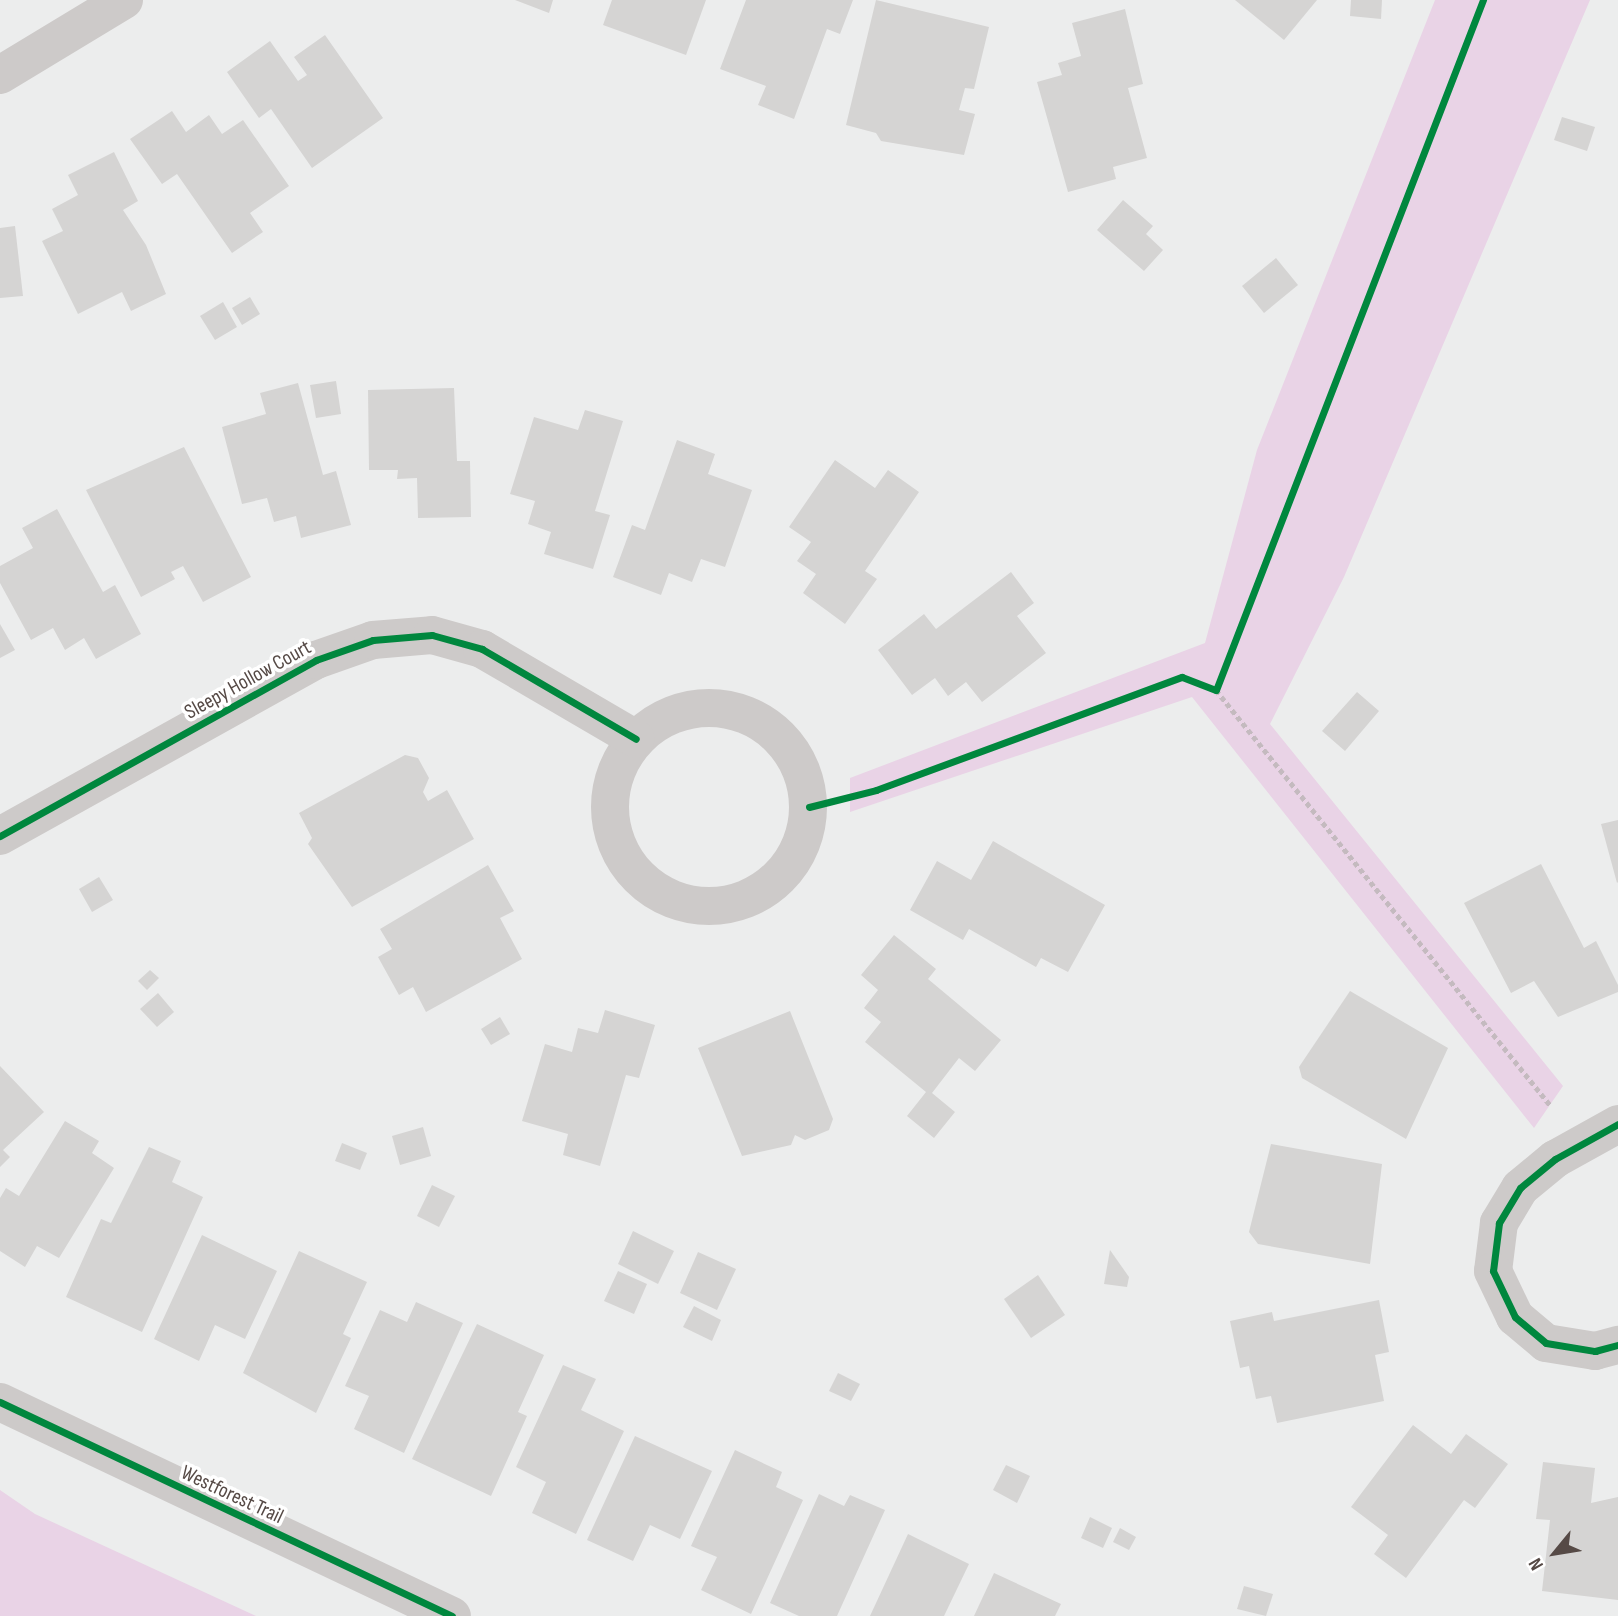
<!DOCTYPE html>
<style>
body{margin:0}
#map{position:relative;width:1618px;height:1616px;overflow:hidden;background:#eceded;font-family:"Sofia Sans Condensed",sans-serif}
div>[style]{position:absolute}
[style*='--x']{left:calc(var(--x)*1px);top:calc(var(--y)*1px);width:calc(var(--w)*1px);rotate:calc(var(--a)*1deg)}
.green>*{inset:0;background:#e9d3e6}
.building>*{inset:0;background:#d5d4d3}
.path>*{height:4.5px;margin-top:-2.25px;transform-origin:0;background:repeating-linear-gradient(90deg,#c4babf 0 5px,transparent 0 8.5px)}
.minor>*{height:38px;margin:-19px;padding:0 19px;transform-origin:19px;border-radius:19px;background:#cdcac9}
.minor>.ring{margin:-19px;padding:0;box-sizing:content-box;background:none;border:38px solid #cdcac9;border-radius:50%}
.tertiary>*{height:38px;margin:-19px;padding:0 19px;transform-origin:19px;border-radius:19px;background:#cdcac9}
.cycleway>*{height:7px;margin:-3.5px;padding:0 3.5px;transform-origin:3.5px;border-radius:3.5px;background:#00873e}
span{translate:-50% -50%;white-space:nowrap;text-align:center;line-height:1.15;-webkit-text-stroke:7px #fff;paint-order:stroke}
.street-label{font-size:21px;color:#564a46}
.north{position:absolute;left:1520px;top:1518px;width:70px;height:70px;-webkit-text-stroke:5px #fff;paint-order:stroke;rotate:240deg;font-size:19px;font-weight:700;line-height:28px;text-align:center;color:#564a46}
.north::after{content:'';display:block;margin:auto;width:24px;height:32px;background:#564a46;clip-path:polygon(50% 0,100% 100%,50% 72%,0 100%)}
</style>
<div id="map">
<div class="green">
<div style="clip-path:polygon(1435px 0,1590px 0,1344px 577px,1270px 724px,1563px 1086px,1534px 1128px,1192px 697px,850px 812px,850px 778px,1205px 643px,1257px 450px)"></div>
<div style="clip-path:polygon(0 1490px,35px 1514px,256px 1616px,0 1616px)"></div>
</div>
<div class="building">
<div style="clip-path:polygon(515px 0,553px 0,549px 13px)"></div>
<div style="clip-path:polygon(612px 0,706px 0,686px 55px,603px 25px)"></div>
<div style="clip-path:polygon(746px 0,853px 0,840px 34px,827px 29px,794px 119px,758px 105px,766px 86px,720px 69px)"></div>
<div style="clip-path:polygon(876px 0,989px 27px,974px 89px,965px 88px,959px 110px,975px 114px,964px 155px,881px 141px,876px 133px,846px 125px)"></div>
<div style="clip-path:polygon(1235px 0,1317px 0,1284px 40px)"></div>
<div style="clip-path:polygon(1351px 0,1382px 0,1381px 19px,1350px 16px)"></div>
<div style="clip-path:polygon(1125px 9px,1143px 84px,1128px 88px,1147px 158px,1113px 167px,1116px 179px,1068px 192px,1037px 82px,1062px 75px,1058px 63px,1081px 56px,1072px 23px)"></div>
<div style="clip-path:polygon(325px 35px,383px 118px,312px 168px,271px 109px,259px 118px,227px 72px,270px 41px,298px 81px,307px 75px,294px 57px)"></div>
<div style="clip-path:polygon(172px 111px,186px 132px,209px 115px,222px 134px,243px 120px,289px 186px,250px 213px,263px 232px,232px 253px,177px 174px,162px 184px,130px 139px)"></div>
<div style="clip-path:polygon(1562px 117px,1595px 127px,1587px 151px,1554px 140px)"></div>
<div style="clip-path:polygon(114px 152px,138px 201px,123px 210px,146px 245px,166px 294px,131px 311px,122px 292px,78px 314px,42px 241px,63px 231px,52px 209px,78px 195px,68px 175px)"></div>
<div style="clip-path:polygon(1123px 200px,1153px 226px,1146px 234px,1163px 250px,1144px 271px,1097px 230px)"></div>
<div style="clip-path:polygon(15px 226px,23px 296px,0 298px,0 228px)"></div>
<div style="clip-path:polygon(1276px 258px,1298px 285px,1264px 313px,1242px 286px)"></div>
<div style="clip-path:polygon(250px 297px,260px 314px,242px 325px,232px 308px)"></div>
<div style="clip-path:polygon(223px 302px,237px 327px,215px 340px,200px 316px)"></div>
<div style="clip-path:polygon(336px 381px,341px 414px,316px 418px,310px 385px)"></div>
<div style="clip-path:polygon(298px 383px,323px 475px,336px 471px,351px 525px,301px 538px,296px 516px,274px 522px,267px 498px,242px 504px,222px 427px,266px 414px,260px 393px)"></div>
<div style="clip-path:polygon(454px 388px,457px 461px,470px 461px,471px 517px,418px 518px,417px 478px,397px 479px,398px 470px,369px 470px,368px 390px)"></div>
<div style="clip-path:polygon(585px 410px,623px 421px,595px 511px,610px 515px,593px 569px,544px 554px,551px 532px,528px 524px,535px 501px,510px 494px,534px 417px,578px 430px)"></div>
<div style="clip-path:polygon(677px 440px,715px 454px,708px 474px,752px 490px,725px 567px,701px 559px,692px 582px,669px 573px,661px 595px,613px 577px,632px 525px,645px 530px)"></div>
<div style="clip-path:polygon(184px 447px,251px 577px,203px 602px,183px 566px,171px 572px,175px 579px,141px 597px,86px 490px)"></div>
<div style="clip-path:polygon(835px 460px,875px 488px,888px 470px,919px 492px,865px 571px,877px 579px,845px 624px,803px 593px,816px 574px,797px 561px,811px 542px,789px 527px)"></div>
<div style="clip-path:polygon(57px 509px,103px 592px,115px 585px,141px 634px,96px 659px,84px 638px,65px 650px,53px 628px,31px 640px,0 583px,0 566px,33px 548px,22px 528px)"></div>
<div style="clip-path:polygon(1011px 572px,1034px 603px,1017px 616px,1046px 653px,982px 702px,966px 682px,948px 696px,935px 678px,912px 695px,878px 650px,924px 614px,936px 629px)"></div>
<div style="clip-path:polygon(0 624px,15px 650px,0 658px)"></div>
<div style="clip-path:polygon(1357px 692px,1379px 711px,1345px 751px,1322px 731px)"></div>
<div style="clip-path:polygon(405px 755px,418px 758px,429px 778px,423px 792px,428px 801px,447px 790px,474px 839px,352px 907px,308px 844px,312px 838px,299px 813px)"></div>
<div style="clip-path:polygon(1618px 820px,1618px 882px,1617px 883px,1601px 824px)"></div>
<div style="clip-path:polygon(993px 841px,1105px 905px,1068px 972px,1041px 958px,1036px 967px,969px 929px,963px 940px,910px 910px,937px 861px,971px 880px)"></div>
<div style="clip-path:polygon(1541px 864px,1584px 948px,1596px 941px,1618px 985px,1618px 992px,1558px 1017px,1534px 981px,1511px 993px,1464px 903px)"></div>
<div style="clip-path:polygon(488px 865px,514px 911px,500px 918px,522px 959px,426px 1012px,413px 987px,399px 995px,378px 957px,392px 949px,380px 929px)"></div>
<div style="clip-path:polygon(99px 877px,113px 900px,92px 912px,79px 889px)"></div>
<div style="clip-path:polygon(894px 935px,936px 969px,928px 979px,1001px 1040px,975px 1071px,959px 1058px,932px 1093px,955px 1112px,934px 1138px,907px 1116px,926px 1092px,865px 1042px,881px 1022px,864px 1008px,878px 990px,861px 975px)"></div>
<div style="clip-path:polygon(150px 970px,159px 978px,147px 990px,138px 981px)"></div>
<div style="clip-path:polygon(1350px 991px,1448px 1048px,1406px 1139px,1302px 1078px,1299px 1067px)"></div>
<div style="clip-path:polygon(158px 993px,174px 1012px,157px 1027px,140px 1009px)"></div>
<div style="clip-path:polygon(605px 1010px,655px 1025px,639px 1078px,626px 1075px,600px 1166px,563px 1155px,568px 1134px,522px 1121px,545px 1044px,572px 1052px,578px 1028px,598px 1033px)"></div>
<div style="clip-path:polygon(790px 1011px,833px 1119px,829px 1130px,805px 1140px,795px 1135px,791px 1145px,742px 1156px,698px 1048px)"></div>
<div style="clip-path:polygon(500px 1017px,510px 1034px,491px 1045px,481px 1029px)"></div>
<div style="clip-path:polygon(0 1066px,44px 1112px,3px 1150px,10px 1157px,0 1167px)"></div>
<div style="clip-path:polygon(65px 1121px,99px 1141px,92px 1153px,114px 1168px,59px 1258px,37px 1246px,25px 1267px,0 1251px,0 1198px,6px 1188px,19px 1196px)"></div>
<div style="clip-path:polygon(423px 1127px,431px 1156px,400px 1165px,392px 1136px)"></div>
<div style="clip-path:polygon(342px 1143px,367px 1153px,360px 1170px,335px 1161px)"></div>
<div style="clip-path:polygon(1271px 1144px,1382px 1164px,1370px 1264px,1258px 1244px,1249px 1232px)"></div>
<div style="clip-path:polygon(149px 1147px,181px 1161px,172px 1182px,203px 1197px,142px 1332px,66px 1297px,101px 1219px,111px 1223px)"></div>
<div style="clip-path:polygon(432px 1185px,455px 1196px,439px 1227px,417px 1216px)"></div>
<div style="clip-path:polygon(633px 1231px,674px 1251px,658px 1284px,618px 1264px)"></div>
<div style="clip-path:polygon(202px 1235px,277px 1271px,245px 1339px,215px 1325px,199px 1361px,154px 1339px)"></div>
<div style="clip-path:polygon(1110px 1250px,1129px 1277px,1127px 1287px,1104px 1284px)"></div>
<div style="clip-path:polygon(299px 1251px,367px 1282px,343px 1334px,351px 1338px,316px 1413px,243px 1373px)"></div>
<div style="clip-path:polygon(698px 1252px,736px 1269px,717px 1310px,680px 1293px)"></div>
<div style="clip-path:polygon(618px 1271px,647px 1284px,634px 1314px,604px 1301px)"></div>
<div style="clip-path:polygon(1038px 1275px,1065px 1315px,1031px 1338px,1004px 1299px)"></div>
<div style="clip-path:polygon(1379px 1300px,1389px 1352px,1375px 1355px,1384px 1401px,1277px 1423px,1271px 1396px,1256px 1399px,1249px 1366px,1240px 1368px,1230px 1321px,1272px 1312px,1274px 1321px)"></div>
<div style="clip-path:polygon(416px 1302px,463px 1323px,404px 1453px,354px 1429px,369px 1396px,345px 1386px,380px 1310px,407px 1322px)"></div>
<div style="clip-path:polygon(694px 1306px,721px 1320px,712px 1341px,683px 1327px)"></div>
<div style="clip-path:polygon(477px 1324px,544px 1355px,518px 1412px,527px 1416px,491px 1496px,412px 1459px)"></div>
<div style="clip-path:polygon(563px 1365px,596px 1379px,581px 1410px,624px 1431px,576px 1534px,532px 1513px,546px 1482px,516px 1467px)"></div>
<div style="clip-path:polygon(838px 1373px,860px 1384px,851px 1401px,829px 1391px)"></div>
<div style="clip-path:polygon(1413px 1425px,1451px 1454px,1466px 1434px,1508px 1464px,1475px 1508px,1464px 1500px,1406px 1578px,1374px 1554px,1388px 1535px,1351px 1507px)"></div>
<div style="clip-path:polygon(635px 1436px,712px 1471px,680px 1539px,650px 1525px,633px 1561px,587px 1540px)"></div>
<div style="clip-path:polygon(735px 1450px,782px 1472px,776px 1487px,803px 1500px,751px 1614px,701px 1590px,717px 1557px,691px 1546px)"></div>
<div style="clip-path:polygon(1543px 1462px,1595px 1468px,1591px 1503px,1618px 1497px,1618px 1600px,1542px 1591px,1550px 1520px,1536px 1519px)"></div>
<div style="clip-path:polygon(1006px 1465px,1030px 1476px,1017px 1503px,993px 1490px)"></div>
<div style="clip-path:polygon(819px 1494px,844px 1506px,850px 1495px,885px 1510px,837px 1616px,799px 1616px,770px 1603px)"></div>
<div style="clip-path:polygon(1090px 1517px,1112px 1528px,1103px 1548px,1081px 1538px)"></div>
<div style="clip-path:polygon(1120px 1528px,1136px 1537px,1129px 1550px,1113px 1542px)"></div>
<div style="clip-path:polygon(908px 1534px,969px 1564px,944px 1616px,870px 1616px)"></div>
<div style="clip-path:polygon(994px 1573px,1061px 1604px,1055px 1616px,974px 1616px)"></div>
<div style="clip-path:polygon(1244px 1586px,1273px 1594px,1266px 1616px,1237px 1609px)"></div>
</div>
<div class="path">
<div style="--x:1216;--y:690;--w:534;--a:51.16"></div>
</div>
<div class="minor">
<div style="--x:0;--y:75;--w:145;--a:-31.2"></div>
<div class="ring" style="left:610px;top:708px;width:160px;height:160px"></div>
<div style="--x:0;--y:836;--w:362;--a:-29.1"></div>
<div style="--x:316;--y:660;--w:60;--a:-19.3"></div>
<div style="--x:373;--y:640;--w:59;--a:-4.8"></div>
<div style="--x:432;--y:635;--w:52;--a:15.6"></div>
<div style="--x:482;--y:649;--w:178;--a:30.3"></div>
<div style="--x:1618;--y:1124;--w:72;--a:150.9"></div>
<div style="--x:1555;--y:1159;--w:45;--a:140.4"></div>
<div style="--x:1520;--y:1188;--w:41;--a:121"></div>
<div style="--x:1499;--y:1223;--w:48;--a:97.1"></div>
<div style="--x:1493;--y:1271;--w:51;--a:64.4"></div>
<div style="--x:1515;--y:1317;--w:40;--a:40"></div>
<div style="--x:1546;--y:1343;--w:50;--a:9.3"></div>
<div style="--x:1595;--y:1351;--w:24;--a:-15"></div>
</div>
<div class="tertiary">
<div style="--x:0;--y:1402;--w:500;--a:25.34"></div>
</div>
<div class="cycleway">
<div style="--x:809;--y:807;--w:69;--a:-14.2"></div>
<div style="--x:876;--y:790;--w:326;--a:-20.3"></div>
<div style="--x:1182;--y:677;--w:36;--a:21"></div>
<div style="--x:1216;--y:690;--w:740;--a:-68.85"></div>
<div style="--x:0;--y:836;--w:362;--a:-29.1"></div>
<div style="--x:316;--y:660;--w:60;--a:-19.3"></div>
<div style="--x:373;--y:640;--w:59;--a:-4.8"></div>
<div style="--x:432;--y:635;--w:52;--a:15.6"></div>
<div style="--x:482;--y:649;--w:178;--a:30.3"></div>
<div style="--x:1618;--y:1124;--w:72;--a:150.9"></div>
<div style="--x:1555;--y:1159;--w:45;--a:140.4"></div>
<div style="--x:1520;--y:1188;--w:41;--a:121"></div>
<div style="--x:1499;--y:1223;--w:48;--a:97.1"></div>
<div style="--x:1493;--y:1271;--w:51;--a:64.4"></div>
<div style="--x:1515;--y:1317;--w:40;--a:40"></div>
<div style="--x:1546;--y:1343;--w:50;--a:9.3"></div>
<div style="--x:1595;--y:1351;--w:24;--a:-15"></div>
<div style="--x:0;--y:1402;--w:500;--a:25.34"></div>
</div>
<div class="street-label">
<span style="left:248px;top:680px;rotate:-29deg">Sleepy Hollow Court</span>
<span style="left:232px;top:1495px;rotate:25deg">Westforest Trail</span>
</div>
<div class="north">N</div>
</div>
